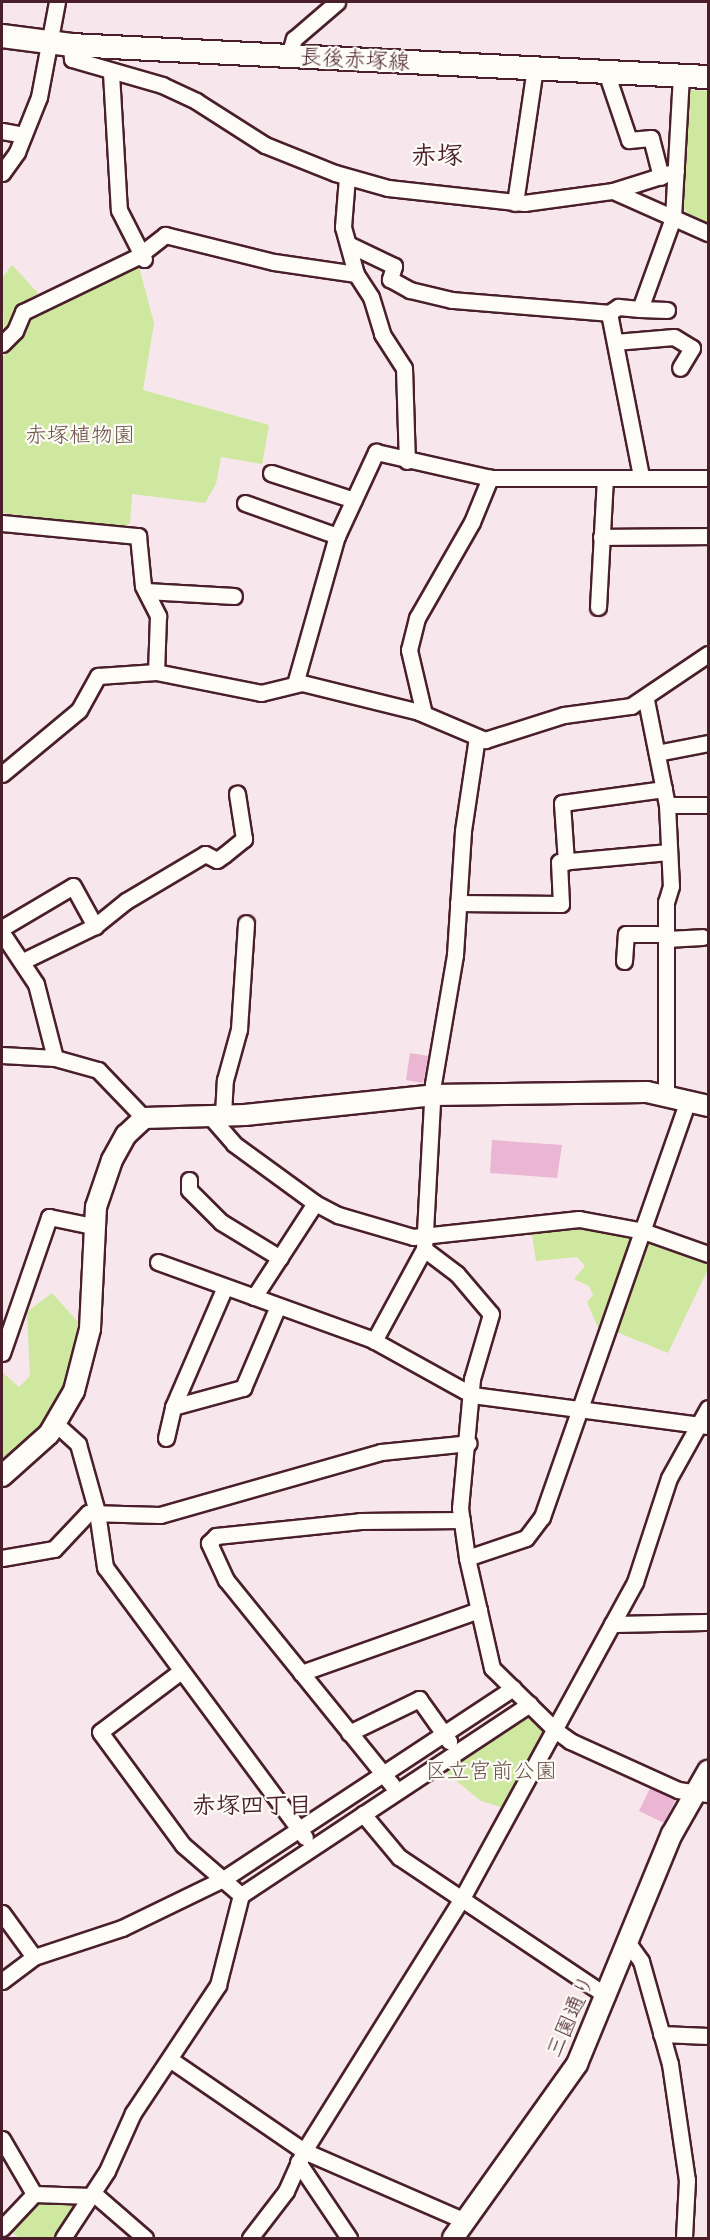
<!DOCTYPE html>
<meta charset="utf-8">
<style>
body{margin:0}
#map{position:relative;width:710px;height:2240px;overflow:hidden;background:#f7e7ec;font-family:Sriracha,"Klee One",sans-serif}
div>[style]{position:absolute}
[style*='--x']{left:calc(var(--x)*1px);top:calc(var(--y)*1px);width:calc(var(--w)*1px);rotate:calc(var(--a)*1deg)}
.green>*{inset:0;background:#cfe89f}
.building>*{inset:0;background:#eab6d3}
.roads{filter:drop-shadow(2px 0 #4a1f2b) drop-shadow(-2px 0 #4a1f2b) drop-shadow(0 2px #4a1f2b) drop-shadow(0 -2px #4a1f2b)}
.minor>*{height:15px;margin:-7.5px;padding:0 7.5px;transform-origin:7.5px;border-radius:7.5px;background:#fdfcf7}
.tertiary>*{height:20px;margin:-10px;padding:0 10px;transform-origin:10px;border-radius:10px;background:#fdfcf7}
.secondary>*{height:22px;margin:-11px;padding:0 11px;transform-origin:11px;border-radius:11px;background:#fdfcf7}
span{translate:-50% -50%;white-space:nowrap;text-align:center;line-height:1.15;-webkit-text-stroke:4.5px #fdfcf7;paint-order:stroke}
.street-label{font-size:22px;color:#4a1f2b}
.park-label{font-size:22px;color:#6b5148}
.neighbourhood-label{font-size:24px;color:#4a1f2b;font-weight:700}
.quarter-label{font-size:26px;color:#4a1f2b;font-weight:700}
.frame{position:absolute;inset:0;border:3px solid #4a1f2b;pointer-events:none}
</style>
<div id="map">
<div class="green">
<div style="clip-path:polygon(689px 90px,708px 91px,708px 224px,688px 216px,684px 208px)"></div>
<div style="clip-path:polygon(138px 263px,154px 323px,143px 390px,269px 425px,262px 464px,221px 457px,216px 484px,205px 503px,132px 494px,130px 523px,124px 527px,2px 513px,2px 359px,31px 310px)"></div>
<div style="clip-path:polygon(12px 265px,38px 293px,17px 307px,4px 334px,2px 278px)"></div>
<div style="clip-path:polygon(578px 1226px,628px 1235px,631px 1241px,598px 1328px,587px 1302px,593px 1295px,589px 1286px,574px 1279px,585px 1266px,577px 1257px,536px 1261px,532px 1234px)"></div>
<div style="clip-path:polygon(650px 1240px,708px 1260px,708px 1269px,668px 1353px,614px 1331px,644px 1244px)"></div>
<div style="clip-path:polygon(52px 1293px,78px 1322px,69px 1382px,54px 1418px,2px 1461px,2px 1372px,19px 1387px,30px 1376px,27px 1312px)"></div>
<div style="clip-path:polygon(523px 1714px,532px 1714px,546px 1730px,504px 1808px,481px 1801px,442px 1769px)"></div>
<div style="clip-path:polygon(34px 2198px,84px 2200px,60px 2238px,19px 2238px,7px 2228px)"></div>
</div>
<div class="building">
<div style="clip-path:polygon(410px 1053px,428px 1056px,423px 1083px,406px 1080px)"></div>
<div style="clip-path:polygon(492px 1140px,562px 1145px,557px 1178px,490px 1173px)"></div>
<div style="clip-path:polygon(650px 1788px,676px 1799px,664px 1823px,639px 1811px)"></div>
</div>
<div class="roads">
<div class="minor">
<div style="--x:71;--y:45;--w:14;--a:86"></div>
<div style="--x:72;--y:59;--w:94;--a:16.1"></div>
<div style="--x:162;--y:85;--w:38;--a:25"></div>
<div style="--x:196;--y:101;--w:82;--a:32.5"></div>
<div style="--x:265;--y:145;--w:75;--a:21.8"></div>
<div style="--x:335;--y:173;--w:55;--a:15.8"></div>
<div style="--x:388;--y:188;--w:137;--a:6.3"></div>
<div style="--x:524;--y:203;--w:90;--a:-7.7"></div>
<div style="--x:613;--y:191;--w:66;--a:-17.6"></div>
<div style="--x:289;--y:55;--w:17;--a:-73"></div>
<div style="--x:294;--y:39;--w:57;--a:-40.7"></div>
<div style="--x:606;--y:72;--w:72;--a:71.3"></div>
<div style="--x:629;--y:140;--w:22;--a:-5"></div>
<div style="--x:651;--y:138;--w:40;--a:75.6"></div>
<div style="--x:111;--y:73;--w:137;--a:86.7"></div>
<div style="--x:119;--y:210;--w:55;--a:63"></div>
<div style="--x:2;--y:131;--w:22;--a:10"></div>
<div style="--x:2;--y:173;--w:26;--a:-54"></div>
<div style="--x:17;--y:152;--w:59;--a:-68.2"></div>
<div style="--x:39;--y:97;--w:97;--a:-79.3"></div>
<div style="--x:347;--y:177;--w:50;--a:94.6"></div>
<div style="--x:343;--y:227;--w:49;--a:74.5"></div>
<div style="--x:356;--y:274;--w:27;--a:57"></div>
<div style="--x:371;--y:297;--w:39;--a:73"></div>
<div style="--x:382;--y:334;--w:40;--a:57.1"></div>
<div style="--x:404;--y:368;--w:93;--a:88.2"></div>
<div style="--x:613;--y:191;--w:104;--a:23.9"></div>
<div style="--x:515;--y:203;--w:136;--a:-81.6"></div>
<div style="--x:348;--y:244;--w:51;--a:25.6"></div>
<div style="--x:394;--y:266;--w:14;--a:107"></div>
<div style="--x:390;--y:279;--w:23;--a:29"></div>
<div style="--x:410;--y:290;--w:43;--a:13.4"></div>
<div style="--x:452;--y:300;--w:158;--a:4.7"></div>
<div style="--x:609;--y:313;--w:166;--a:78.9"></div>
<div style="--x:640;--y:309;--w:27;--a:2"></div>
<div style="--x:609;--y:313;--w:11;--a:-34"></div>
<div style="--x:618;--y:307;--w:22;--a:5"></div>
<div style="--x:640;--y:309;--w:97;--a:-70.1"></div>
<div style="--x:673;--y:218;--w:143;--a:-86.8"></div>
<div style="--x:615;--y:342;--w:59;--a:-4.8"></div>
<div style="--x:674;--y:337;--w:21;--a:31"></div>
<div style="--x:692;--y:348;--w:23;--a:121"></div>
<div style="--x:2;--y:344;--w:18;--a:-45"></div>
<div style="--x:15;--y:331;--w:21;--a:-67"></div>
<div style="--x:23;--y:312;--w:127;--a:-25.8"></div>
<div style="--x:137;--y:257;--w:36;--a:-38"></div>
<div style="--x:165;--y:235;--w:112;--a:13.9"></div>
<div style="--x:274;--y:262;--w:83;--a:8.3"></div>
<div style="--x:271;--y:473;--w:87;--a:18"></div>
<div style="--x:245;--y:503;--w:98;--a:19.7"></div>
<div style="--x:2;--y:523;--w:137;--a:5.5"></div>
<div style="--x:138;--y:536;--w:50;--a:84.3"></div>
<div style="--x:143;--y:586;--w:34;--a:63"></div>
<div style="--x:158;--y:616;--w:56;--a:92"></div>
<div style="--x:601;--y:537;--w:107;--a:-0.5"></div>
<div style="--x:146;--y:591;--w:88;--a:3.3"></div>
<div style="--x:598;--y:607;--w:128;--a:-86.9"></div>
<div style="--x:295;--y:684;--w:154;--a:-74.2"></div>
<div style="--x:337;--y:536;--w:93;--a:-65.1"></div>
<div style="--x:376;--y:452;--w:117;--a:12.8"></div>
<div style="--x:490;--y:478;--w:218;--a:0"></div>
<div style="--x:646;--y:700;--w:107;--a:78.7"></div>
<div style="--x:667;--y:805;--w:81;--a:87.2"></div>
<div style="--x:671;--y:886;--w:17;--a:107"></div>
<div style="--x:666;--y:902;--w:193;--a:90"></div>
<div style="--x:424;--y:714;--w:66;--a:-103.2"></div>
<div style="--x:409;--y:650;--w:33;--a:-76"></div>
<div style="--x:417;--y:618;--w:111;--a:-60.2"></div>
<div style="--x:472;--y:522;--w:48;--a:-67.8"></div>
<div style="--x:477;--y:737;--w:95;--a:98.5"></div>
<div style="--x:463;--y:831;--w:124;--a:93.7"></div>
<div style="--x:455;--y:955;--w:131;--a:99.7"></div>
<div style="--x:433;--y:1084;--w:165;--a:93.1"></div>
<div style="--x:424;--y:1249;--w:41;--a:37.1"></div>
<div style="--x:457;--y:1274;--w:52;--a:49.6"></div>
<div style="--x:491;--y:1314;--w:68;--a:106.3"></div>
<div style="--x:472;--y:1379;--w:130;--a:95.3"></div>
<div style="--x:460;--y:1508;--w:50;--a:82"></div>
<div style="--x:467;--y:1558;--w:113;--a:77.2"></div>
<div style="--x:492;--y:1668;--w:88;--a:44.5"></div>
<div style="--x:555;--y:1730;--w:19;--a:36"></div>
<div style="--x:570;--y:1741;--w:119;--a:24.4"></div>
<div style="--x:678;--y:1790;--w:30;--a:8"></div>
<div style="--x:657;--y:753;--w:52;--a:-11.1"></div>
<div style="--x:2;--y:774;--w:100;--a:-39.7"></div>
<div style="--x:79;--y:710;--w:39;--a:-61"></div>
<div style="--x:98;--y:676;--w:58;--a:-3.9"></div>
<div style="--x:156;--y:672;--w:107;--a:11.3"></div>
<div style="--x:261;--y:693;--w:42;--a:-13.7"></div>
<div style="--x:302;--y:683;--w:121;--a:13.9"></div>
<div style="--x:419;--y:712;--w:72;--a:23"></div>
<div style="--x:485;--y:740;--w:83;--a:-17.6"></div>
<div style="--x:564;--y:715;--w:68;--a:-7.7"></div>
<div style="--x:631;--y:706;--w:93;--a:-34"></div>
<div style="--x:667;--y:805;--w:41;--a:0"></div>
<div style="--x:566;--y:862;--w:59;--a:-93.9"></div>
<div style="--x:562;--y:803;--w:103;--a:-7.8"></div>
<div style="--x:458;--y:903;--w:103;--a:0.6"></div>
<div style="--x:561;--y:904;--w:42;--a:-92.7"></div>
<div style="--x:559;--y:862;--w:110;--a:-5.2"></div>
<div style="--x:2;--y:928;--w:82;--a:-30.6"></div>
<div style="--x:73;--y:886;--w:46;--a:61.2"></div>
<div style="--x:2;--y:933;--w:61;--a:56.3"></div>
<div style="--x:36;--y:984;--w:76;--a:75.6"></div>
<div style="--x:666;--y:939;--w:36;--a:-3"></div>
<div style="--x:23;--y:961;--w:80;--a:-25.9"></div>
<div style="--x:95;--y:926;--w:40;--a:-39"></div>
<div style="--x:126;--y:901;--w:92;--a:-30.7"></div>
<div style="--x:205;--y:854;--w:13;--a:27"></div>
<div style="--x:217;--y:860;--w:9;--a:-36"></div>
<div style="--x:224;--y:855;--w:26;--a:-39"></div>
<div style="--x:244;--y:839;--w:46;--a:-98.8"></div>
<div style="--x:624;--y:961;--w:27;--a:-86"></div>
<div style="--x:626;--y:934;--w:40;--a:0"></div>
<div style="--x:2;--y:1055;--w:53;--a:3.2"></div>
<div style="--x:55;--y:1058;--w:45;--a:15.6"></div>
<div style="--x:98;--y:1070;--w:66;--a:46.2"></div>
<div style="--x:209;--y:1115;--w:38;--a:49"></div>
<div style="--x:234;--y:1144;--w:100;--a:36.1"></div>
<div style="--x:315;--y:1203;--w:26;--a:28"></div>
<div style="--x:338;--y:1215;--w:78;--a:16.3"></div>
<div style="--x:413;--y:1237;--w:167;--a:-6.2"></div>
<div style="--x:579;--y:1219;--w:65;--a:10.6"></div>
<div style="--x:643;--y:1231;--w:69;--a:19.5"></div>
<div style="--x:223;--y:1115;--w:35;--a:-87"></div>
<div style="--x:225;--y:1080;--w:53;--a:-74.6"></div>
<div style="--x:239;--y:1029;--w:106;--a:-86.2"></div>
<div style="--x:189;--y:1180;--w:10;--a:90"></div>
<div style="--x:189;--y:1190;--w:45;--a:45"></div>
<div style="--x:221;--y:1222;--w:69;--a:31.4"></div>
<div style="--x:158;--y:1262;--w:226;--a:19.9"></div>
<div style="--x:371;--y:1339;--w:115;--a:29"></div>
<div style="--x:472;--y:1395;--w:238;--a:7.5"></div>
<div style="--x:254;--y:1297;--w:112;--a:-57"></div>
<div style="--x:374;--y:1341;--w:105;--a:-61.5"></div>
<div style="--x:2;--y:1353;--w:144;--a:-70.9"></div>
<div style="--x:49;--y:1217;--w:45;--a:11.6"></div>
<div style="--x:173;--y:1407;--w:73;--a:-15.2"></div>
<div style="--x:243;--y:1388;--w:89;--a:-66.9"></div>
<div style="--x:56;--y:1424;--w:30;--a:42"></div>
<div style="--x:78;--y:1444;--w:71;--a:74.4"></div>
<div style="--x:97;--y:1512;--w:56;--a:81.7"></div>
<div style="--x:105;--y:1567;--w:336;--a:53.5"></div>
<div style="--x:166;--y:1438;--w:32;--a:-77"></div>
<div style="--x:173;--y:1407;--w:131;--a:-66.6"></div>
<div style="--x:2;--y:1558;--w:53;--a:-9.8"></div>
<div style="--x:54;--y:1549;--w:50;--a:-46.6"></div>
<div style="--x:88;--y:1513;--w:72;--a:1.6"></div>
<div style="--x:160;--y:1515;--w:230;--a:-15.9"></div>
<div style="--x:381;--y:1452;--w:88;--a:-5.8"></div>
<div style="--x:467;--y:1558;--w:62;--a:-18.7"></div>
<div style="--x:526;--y:1538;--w:26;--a:-53"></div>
<div style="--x:542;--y:1517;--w:441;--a:-70.7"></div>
<div style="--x:612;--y:1624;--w:96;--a:-1.2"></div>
<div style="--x:181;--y:1671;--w:101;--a:143"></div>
<div style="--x:100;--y:1732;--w:140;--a:53.7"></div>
<div style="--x:183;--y:1845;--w:77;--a:40.8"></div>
<div style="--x:301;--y:1673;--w:189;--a:-19.5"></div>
<div style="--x:349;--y:1733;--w:78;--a:-25.9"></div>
<div style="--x:419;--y:1699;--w:52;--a:54.5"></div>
<div style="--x:397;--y:1791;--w:272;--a:-129"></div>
<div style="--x:226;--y:1580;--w:41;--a:-114.7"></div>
<div style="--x:209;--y:1543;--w:10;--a:-45"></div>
<div style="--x:216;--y:1536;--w:145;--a:-5.9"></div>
<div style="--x:360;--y:1521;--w:102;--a:-0.6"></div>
<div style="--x:363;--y:1814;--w:56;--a:50.1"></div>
<div style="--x:399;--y:1857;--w:250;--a:33.8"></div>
<div style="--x:2;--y:1913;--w:54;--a:54"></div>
<div style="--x:628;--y:1943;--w:22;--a:54"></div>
<div style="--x:641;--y:1961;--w:107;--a:74.3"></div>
<div style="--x:670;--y:2064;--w:117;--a:81.7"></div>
<div style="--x:687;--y:2180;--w:58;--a:93"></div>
<div style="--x:2;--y:1981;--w:40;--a:-37"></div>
<div style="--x:34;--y:1957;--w:93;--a:-18.2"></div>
<div style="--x:122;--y:1928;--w:114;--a:-25.9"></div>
<div style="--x:225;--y:1878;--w:345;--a:-33.4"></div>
<div style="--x:661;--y:2034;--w:47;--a:2.4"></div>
<div style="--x:171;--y:2060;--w:161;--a:34.4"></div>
<div style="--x:304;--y:2151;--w:176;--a:23.5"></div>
<div style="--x:2;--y:2139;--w:64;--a:59.8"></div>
<div style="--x:34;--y:2194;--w:57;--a:2"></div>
<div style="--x:298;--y:2162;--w:92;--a:56.1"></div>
<div style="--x:93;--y:2193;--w:69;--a:40.9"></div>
<div style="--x:2;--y:2228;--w:47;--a:-46.7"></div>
<div style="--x:63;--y:2238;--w:80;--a:-56.7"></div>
<div style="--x:107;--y:2171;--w:64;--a:-65.9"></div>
<div style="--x:133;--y:2113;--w:154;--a:-56.4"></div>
<div style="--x:218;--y:1985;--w:93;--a:-75.7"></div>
<div style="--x:241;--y:1895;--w:346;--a:-33.5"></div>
<div style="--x:250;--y:2238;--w:59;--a:-52.5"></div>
<div style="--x:286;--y:2191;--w:44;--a:-65.8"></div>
<div style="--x:304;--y:2151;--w:296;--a:-58"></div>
<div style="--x:461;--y:1900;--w:362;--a:-61.3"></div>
<div style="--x:635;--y:1582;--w:109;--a:-71.9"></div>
<div style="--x:669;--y:1478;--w:80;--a:-60.9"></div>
</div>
<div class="tertiary">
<div style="--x:2;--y:1476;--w:63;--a:-41.8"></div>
<div style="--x:49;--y:1434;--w:50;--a:-59.8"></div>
<div style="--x:74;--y:1391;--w:64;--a:-75.5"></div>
<div style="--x:90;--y:1329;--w:122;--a:-87.2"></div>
<div style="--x:96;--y:1207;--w:50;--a:-71.2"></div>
<div style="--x:112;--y:1160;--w:29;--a:-61"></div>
<div style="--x:126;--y:1135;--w:25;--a:-43"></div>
<div style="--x:144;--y:1118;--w:101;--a:-1.7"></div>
<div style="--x:245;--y:1115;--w:190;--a:-6"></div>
<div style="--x:434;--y:1095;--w:213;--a:-0.8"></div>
<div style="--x:647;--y:1092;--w:63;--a:12.9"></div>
<div style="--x:453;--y:2238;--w:214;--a:-54.5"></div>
<div style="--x:577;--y:2064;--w:249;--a:-67.6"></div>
<div style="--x:672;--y:1834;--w:73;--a:-60.3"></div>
</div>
<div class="secondary">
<div style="--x:2;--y:36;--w:70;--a:7.4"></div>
<div style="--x:71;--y:45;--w:638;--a:2.88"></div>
</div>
</div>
<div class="street-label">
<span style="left:355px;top:59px;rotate:3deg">長後赤塚線</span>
<span style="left:570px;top:2016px;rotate:-66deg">三園通り</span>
</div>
<div class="park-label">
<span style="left:80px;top:435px">赤塚植物園</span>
<span style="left:491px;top:1771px">区立宮前公園</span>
</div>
<div class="neighbourhood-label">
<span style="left:252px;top:1806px">赤塚四丁目</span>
</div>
<div class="quarter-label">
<span style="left:437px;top:156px">赤塚</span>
</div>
<div class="frame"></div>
</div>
